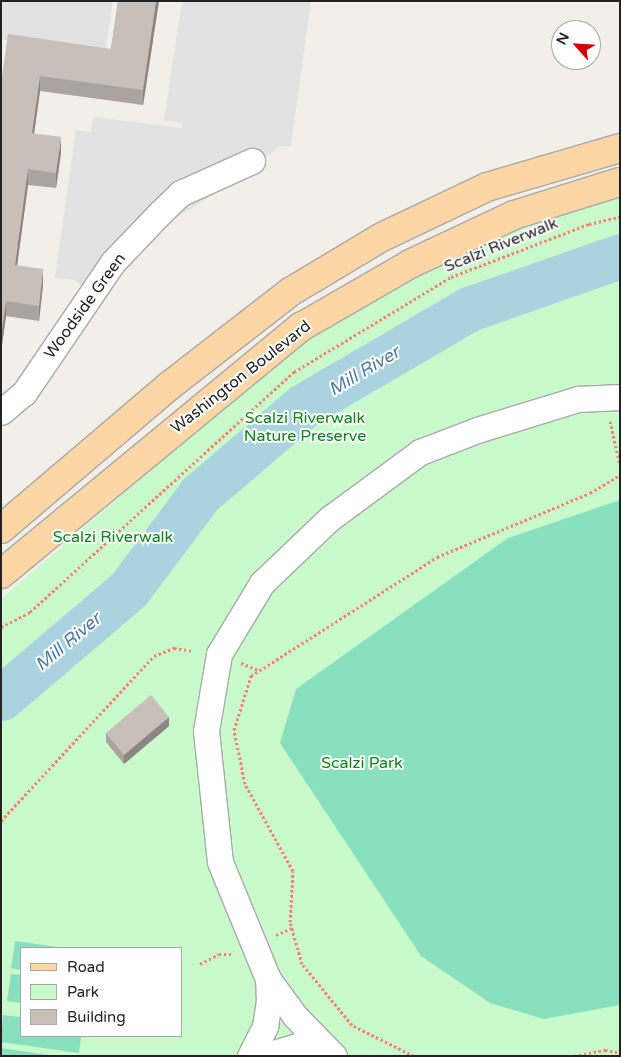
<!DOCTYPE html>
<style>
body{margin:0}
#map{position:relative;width:621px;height:1057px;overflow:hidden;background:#f2efe9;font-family:"Varela Round",sans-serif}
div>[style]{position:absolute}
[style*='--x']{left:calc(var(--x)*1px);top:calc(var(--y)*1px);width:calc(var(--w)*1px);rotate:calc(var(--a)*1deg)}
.park>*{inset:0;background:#c8facc}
.pitch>*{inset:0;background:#88e0be}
.parking>*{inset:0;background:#e2e2e2}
.river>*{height:45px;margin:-22.5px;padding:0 22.5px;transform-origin:22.5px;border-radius:22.5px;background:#aad3df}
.path>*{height:3px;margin-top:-1.5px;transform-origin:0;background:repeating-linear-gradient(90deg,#fa8072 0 2.5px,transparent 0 5px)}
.roads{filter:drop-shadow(1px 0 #a9a9a9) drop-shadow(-1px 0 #a9a9a9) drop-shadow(0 1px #a9a9a9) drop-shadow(0 -1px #a9a9a9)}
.minor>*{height:25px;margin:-12.5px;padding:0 12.5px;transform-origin:12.5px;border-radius:12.5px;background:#fff}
.major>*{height:28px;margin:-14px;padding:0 14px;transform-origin:14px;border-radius:14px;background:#fcd6a4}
.wall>*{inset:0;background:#aba49e}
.shaded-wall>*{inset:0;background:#8b8681}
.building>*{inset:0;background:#c7bfb8}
span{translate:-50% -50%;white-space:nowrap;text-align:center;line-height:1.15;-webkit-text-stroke:4px #fff;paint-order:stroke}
.street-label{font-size:16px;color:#222}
.park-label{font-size:16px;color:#0c8416}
.water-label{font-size:18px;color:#4a7aab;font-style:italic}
.frame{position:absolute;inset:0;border:2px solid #222;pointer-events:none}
.legend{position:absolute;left:20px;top:947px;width:162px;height:90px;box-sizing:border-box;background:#fff;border:1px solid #a7a7a7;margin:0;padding:6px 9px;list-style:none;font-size:15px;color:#222}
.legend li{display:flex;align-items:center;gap:10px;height:25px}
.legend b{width:25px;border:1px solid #a7a7a7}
.north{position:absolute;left:551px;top:20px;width:50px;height:50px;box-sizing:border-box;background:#fff;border:1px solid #a7a7a7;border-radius:50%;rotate:296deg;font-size:14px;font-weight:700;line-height:20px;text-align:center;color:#222}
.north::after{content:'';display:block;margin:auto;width:18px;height:22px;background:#d40000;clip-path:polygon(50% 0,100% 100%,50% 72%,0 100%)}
</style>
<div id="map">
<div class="park">
<div style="clip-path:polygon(evenodd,620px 194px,620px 1056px,1px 1056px,1px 599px,298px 344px,389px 287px,512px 227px,620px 194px,21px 948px,181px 948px,181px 1036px,21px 1036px,21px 948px)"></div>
</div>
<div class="pitch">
<div style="clip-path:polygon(620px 500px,620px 1005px,544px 1019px,490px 1003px,421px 956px,280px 743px,296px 689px,508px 538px)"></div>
<div style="clip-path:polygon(15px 941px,65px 948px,21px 948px,21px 970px,11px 968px)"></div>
<div style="clip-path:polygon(11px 974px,21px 975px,21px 1003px,7px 1001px)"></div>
<div style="clip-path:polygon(3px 1015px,21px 1017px,21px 1036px,81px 1036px,79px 1053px,1px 1042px)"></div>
<div style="clip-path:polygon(1px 1048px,56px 1056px,1px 1056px)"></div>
</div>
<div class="parking">
<div style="clip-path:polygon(1px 1px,113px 1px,105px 54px,1px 39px)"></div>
<div style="clip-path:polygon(182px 1px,311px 1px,291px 146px,280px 146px,235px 181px,163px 226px,100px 299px,74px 280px,55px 278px,76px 130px,91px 132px,93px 117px,182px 128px,183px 123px,164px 120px)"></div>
</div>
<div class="river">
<div style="--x:1;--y:698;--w:168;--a:-40.4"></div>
<div style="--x:129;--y:589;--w:119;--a:-53.2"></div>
<div style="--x:200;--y:494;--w:135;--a:-40.5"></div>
<div style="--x:303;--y:406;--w:192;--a:-30.3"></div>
<div style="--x:469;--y:309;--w:160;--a:-19.3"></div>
</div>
<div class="path">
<div style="--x:610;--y:421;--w:45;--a:77.2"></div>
<div style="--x:1;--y:627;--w:33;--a:-27"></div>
<div style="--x:30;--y:612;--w:357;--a:-42.3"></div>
<div style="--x:294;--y:372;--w:184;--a:-31.2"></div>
<div style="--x:451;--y:277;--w:148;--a:-21"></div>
<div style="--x:589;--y:224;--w:32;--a:-13"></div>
<div style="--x:241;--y:663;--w:18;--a:22"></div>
<div style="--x:1;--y:821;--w:225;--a:-47.2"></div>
<div style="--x:154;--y:656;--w:22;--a:-22"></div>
<div style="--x:174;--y:648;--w:20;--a:9"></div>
<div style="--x:276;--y:935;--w:17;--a:-24"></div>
<div style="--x:200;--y:964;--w:21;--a:-28"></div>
<div style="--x:219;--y:954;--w:13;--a:0"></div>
<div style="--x:414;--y:1056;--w:69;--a:-153.4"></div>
<div style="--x:352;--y:1025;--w:79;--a:-129.3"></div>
<div style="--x:302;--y:964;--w:44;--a:-105.9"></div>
<div style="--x:290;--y:922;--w:51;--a:-86.6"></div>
<div style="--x:293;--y:871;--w:99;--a:-118.9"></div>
<div style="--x:245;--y:784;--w:55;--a:-101.5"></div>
<div style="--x:234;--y:730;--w:57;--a:-72.5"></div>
<div style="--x:251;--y:676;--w:221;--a:-32.6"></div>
<div style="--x:437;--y:557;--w:166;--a:-22.7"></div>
<div style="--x:590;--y:493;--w:35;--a:-31"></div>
<div style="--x:574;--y:1056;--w:32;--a:-11"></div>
<div style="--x:605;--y:1050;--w:15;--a:11"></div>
</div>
<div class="roads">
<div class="minor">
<div style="--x:1;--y:412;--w:30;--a:-40"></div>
<div style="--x:24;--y:393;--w:158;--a:-55.8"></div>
<div style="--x:113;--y:262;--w:69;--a:-46.2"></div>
<div style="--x:161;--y:212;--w:28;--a:-44"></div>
<div style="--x:181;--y:193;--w:78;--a:-24.3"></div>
<div style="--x:250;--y:1056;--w:34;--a:-63"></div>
<div style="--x:265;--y:1026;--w:24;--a:-81"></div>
<div style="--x:269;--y:1002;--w:23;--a:-92"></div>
<div style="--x:263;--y:1056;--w:35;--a:-16"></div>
<div style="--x:297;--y:1046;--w:36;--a:16"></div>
<div style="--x:334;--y:1056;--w:56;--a:-134.3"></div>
<div style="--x:295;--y:1016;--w:46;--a:-126.1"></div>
<div style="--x:268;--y:979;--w:126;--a:-112.3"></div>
<div style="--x:220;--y:862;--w:132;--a:-96.1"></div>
<div style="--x:206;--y:731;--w:78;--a:-80.4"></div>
<div style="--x:219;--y:654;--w:83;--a:-58.8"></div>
<div style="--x:262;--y:583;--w:93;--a:-43.7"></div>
<div style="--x:329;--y:519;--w:113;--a:-36.4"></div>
<div style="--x:420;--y:452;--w:61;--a:-21.1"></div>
<div style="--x:477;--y:430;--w:106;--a:-17.1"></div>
<div style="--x:578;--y:399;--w:42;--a:-2.7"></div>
</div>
<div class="major">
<div style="--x:1;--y:529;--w:221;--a:-40.4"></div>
<div style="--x:169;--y:386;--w:153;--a:-37.8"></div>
<div style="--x:290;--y:292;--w:107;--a:-30.9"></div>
<div style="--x:382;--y:237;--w:116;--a:-25.5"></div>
<div style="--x:487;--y:187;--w:139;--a:-16.3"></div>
<div style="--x:1;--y:574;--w:389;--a:-39.5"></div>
<div style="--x:301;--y:327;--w:126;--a:-30"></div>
<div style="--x:410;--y:264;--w:115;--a:-25.2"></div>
<div style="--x:514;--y:215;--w:111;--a:-17.3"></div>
</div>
</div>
<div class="wall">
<div style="clip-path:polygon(118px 1px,159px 1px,143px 105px,40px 91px,34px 133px,61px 153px,56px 188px,28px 185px,17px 266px,43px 285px,39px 321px,6px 316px,1px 352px,1px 84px,111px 49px)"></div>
<div style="clip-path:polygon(169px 726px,124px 764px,106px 742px,106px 733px)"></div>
</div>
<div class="shaded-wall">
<div style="clip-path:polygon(156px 1px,159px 1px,143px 105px,143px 90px)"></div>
<div style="clip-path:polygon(40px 76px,40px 91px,32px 149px,32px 133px)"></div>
<div style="clip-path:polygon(61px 137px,61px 153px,56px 188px,56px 173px)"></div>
<div style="clip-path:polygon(28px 169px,28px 185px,15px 281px,15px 265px)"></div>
<div style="clip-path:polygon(43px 269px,43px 285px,39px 321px,39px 306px)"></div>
<div style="clip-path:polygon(6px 301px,6px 316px,1px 352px,1px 337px)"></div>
<div style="clip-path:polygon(169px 717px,169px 726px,124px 764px,124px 755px)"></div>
</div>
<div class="building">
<div style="clip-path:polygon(118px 1px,156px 1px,143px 90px,40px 76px,32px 133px,61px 137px,56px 173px,28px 169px,15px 265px,43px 269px,39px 306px,6px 301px,1px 337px,1px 84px,8px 34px,111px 49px)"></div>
<div style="clip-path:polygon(151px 695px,169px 717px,124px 755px,106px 733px)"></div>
</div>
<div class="street-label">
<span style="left:501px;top:245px;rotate:-22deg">Scalzi Riverwalk</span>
<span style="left:85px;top:306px;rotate:-54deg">Woodside Green</span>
<span style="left:241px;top:377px;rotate:-38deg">Washington Boulevard</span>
</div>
<div class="park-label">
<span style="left:305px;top:427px">Scalzi Riverwalk<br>Nature Preserve</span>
<span style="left:113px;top:537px">Scalzi Riverwalk</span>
<span style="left:362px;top:763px">Scalzi Park</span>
</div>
<div class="water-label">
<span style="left:364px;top:371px;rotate:-31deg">Mill River</span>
<span style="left:68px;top:642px;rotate:-40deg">Mill River</span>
</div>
<div class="frame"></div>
<ul class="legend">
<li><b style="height:6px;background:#fcd6a4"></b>Road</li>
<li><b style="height:14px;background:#c8facc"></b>Park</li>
<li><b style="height:14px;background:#c7bfb8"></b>Building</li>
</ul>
<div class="north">N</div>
</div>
